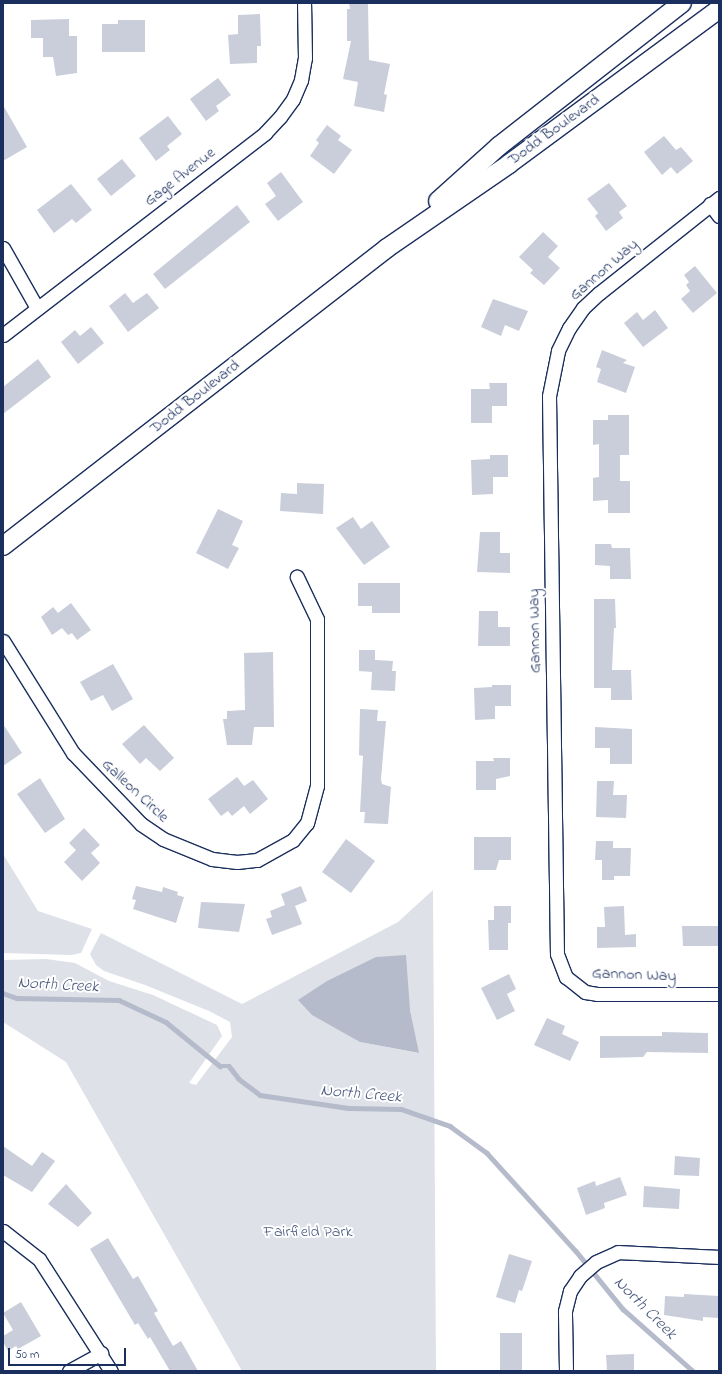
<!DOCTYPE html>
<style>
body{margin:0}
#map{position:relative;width:722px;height:1374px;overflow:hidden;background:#fff;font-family:"Indie Flower",sans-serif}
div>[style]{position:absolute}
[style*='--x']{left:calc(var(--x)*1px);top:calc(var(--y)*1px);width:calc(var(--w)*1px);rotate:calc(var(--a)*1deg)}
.green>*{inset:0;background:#dee1e7}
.water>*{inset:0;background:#b5bbca}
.stream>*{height:4.5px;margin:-2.25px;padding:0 2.25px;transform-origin:2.25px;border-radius:2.25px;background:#b5bbca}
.building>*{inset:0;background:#caceda}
.roads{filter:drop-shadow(1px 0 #1b2f5e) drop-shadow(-1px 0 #1b2f5e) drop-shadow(0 1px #1b2f5e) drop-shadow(0 -1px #1b2f5e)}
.street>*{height:13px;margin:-6.5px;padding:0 6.5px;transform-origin:6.5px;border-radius:6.5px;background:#fff}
.secondary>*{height:18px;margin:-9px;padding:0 9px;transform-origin:9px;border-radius:9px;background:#fff}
span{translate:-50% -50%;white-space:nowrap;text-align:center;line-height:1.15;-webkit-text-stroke:4px #fff;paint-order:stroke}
.street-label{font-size:16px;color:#1b2f5e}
.park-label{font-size:16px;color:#4c5c80}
.water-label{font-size:17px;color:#49597e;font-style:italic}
.frame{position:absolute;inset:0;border:4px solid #1b2f5e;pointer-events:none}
.scale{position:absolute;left:8px;top:1348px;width:118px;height:18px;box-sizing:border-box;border:2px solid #1b2f5e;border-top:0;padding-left:5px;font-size:12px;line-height:14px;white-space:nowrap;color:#1b2f5e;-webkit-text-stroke:3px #fff;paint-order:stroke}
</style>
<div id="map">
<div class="green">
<div style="clip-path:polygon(3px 854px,38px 911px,92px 929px,81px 953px,71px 955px,3px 953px)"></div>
<div style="clip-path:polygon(evenodd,433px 890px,436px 1371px,242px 1371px,66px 1062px,3px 1022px,3px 960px,46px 959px,75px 963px,109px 981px,153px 995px,217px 1025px,222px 1036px,189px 1083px,196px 1085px,232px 1037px,230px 1022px,209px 1011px,145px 985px,104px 971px,96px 965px,90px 954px,101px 933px,242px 1004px,398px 922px,433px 890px,410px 1010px,418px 1053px,360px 1042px,410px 1010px)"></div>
</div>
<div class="water">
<div style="clip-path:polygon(406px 955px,410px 1010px,419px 1053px,360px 1042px,312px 1015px,298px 1000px,327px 981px,376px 957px)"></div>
</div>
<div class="stream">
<div style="--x:3;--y:993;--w:15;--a:20"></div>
<div style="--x:17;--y:998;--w:102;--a:1.1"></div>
<div style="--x:119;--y:1000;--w:52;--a:25.1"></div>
<div style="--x:166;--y:1022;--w:70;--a:39.2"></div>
<div style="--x:220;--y:1066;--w:9;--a:0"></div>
<div style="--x:229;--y:1066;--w:16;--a:52"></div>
<div style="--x:239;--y:1079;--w:26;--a:37"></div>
<div style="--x:260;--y:1095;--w:89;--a:8.4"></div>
<div style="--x:348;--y:1108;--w:53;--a:1.1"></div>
<div style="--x:401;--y:1109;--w:52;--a:19.1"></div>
<div style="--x:450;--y:1126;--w:46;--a:36.1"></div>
<div style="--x:487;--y:1153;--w:132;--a:47.8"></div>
<div style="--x:576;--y:1251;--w:75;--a:51"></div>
<div style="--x:623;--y:1309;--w:94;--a:41.5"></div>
</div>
<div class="building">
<div style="clip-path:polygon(349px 3px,368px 3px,369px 60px,390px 64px,384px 94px,387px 95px,384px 112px,354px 106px,358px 82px,343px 79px,351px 41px,347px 41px,347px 9px,350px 9px)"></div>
<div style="clip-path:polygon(260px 14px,261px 46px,257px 46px,257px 63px,230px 64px,228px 35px,238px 34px,238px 15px)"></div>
<div style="clip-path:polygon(69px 19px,69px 36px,77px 36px,77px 73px,56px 76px,53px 57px,43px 57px,43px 38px,31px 38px,31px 20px)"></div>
<div style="clip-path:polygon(118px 20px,145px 20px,145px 52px,102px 52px,102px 24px,118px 24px)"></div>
<div style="clip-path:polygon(218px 78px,231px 95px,216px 106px,219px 111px,206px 121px,190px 99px)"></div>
<div style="clip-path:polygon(3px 105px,27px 147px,3px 161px)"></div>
<div style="clip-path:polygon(168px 116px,182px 134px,167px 146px,170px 150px,156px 161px,139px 138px)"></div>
<div style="clip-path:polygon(327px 125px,341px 136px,338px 140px,352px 150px,334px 174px,310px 156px,319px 143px,316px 140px)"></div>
<div style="clip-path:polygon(664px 136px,676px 150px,681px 147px,693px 161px,677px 174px,671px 167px,662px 175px,644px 152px)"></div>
<div style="clip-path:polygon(122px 159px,136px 176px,111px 196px,97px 179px)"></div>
<div style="clip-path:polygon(281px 172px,303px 202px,278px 221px,265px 204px,276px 196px,267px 183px)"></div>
<div style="clip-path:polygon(609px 183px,627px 206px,619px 212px,623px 218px,606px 231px,595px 216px,598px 213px,587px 199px)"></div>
<div style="clip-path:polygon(71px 184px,92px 210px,76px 223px,72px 219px,54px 233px,37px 210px)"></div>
<div style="clip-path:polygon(237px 205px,250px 222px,165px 289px,153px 274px)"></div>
<div style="clip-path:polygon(543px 232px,558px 246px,548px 257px,560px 268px,544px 285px,530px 273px,533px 270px,519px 257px)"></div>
<div style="clip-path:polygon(695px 266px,717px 293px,693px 313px,681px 299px,690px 291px,686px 285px,689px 282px,684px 275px)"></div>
<div style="clip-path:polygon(125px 293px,133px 303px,147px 293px,159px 308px,128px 332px,109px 306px)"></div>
<div style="clip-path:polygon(493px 299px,528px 311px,519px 331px,505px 325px,501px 336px,481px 327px)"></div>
<div style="clip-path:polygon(655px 310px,668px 328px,643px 347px,624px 323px,637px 312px,643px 320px)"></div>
<div style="clip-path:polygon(91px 327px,104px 343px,78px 364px,61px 342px,75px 330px,80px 336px)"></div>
<div style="clip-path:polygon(602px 350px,627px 360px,623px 363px,635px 367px,626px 393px,597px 382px,601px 369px,596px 367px)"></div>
<div style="clip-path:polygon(38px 359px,51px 377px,3px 414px,3px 387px)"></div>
<div style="clip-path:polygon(489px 383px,507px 383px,507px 406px,492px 406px,492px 423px,471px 423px,471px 389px,490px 389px)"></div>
<div style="clip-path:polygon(608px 415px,629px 415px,629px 455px,620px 455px,620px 481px,630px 481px,630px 513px,608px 513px,608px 500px,593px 501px,593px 478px,599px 477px,599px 444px,593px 445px,593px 420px,608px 420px)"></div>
<div style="clip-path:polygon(490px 455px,508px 455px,508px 477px,493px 477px,493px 494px,472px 495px,471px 460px,490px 459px)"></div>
<div style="clip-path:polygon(297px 483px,324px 484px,323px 514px,280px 511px,281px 493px,297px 494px)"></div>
<div style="clip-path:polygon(218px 509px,243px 521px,232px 545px,239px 548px,228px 569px,196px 553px)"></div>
<div style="clip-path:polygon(353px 517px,361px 529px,372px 521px,390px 547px,364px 565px,336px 528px)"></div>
<div style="clip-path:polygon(480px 532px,500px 532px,500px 553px,510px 553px,510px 573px,477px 572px)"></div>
<div style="clip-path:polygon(595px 544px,611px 544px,612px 548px,630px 548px,631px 579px,610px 579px,610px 566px,595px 565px)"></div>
<div style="clip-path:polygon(358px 583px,400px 583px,400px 613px,372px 613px,372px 606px,358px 606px)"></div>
<div style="clip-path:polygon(594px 599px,615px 599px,616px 628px,614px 628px,612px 670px,631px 670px,632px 700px,611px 700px,611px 688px,594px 688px)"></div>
<div style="clip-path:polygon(71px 603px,91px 630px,77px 640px,72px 633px,68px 635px,62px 628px,52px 635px,41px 617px,53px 607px,58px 613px)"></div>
<div style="clip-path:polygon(479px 611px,498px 611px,498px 627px,510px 627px,510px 646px,478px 646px)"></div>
<div style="clip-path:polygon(359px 650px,375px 650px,375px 660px,393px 661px,392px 671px,396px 671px,395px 691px,371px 690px,372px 672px,359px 671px)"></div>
<div style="clip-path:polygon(273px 652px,274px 727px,254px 727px,252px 745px,227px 745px,223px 719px,227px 719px,227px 711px,245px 710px,244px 653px)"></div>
<div style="clip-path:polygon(113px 664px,133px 699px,112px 711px,103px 695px,91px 701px,80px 682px)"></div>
<div style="clip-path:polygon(492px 685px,511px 685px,511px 706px,495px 706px,495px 719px,475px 720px,474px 688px,492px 687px)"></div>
<div style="clip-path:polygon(360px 709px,378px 710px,377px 721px,386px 721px,381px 779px,382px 784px,391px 787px,388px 824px,364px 823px,365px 812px,360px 812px,363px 756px,359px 755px)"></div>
<div style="clip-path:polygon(3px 724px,22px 753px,3px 766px)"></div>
<div style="clip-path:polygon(144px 725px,174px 758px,160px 771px,146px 758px,140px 764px,122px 744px)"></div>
<div style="clip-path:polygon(595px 727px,632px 729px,632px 764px,610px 764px,610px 748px,595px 748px)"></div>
<div style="clip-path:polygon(493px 758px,510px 758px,510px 776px,496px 779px,496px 790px,476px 790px,476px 761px,494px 761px)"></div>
<div style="clip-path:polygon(237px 777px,244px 786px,253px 780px,268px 799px,250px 814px,244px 806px,232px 816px,228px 811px,221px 816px,208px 799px)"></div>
<div style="clip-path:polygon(40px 778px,65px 819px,45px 833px,17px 794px)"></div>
<div style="clip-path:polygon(597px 781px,614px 781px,613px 795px,627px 795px,626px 818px,596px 817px)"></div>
<div style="clip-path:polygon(84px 828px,100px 845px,91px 853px,100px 863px,82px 881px,64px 862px,76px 850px,69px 843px)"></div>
<div style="clip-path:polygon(474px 837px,511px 837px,511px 860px,499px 860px,496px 870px,474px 870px)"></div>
<div style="clip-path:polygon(346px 839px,375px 861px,351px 893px,322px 872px)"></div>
<div style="clip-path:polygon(596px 841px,613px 841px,613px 848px,631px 848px,630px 876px,614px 876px,614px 880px,602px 880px,602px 860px,595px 860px)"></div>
<div style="clip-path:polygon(136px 886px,162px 892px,163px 887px,178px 892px,177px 895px,184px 897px,176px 923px,133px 909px,136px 900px,132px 899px)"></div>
<div style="clip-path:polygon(301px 886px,307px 901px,295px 906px,302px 924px,272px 935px,266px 919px,272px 917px,270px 911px,285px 905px,281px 894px)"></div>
<div style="clip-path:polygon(201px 902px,245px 904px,239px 932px,198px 928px)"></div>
<div style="clip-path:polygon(494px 906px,511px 906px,511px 923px,508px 923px,508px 950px,489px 950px,488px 920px,494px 920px)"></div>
<div style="clip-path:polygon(624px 906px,625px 935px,636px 934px,636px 947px,597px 948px,597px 927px,605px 927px,604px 907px)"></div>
<div style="clip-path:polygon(682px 926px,719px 926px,719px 946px,683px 946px)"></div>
<div style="clip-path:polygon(509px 974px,516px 989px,507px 994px,515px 1011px,497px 1020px,481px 988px)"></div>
<div style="clip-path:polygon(547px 1018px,565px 1026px,562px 1034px,579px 1042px,570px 1061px,534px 1045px)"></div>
<div style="clip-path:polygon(662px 1032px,708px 1033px,708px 1053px,647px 1052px,643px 1057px,600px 1058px,600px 1036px,662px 1036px)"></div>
<div style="clip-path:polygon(3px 1146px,32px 1166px,42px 1152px,55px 1161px,32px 1192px,3px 1175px)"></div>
<div style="clip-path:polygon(675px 1156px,700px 1158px,699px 1176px,674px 1175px)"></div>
<div style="clip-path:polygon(620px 1177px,627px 1195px,604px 1203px,605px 1208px,586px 1215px,577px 1188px,595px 1181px,596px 1186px)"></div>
<div style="clip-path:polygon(66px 1184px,92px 1213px,78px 1227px,48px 1204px)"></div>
<div style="clip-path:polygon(644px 1186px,680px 1189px,679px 1209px,643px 1207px)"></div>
<div style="clip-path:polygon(108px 1238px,133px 1279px,138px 1276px,158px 1311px,154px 1313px,173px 1346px,181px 1341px,198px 1371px,170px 1371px,150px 1337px,148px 1339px,138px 1323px,135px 1325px,90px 1249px)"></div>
<div style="clip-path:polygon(509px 1254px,532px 1261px,522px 1291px,519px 1290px,515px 1303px,496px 1297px)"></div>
<div style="clip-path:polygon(684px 1294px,719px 1296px,719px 1318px,703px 1317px,703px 1321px,664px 1315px,665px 1296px,684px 1297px)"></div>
<div style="clip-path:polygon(21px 1302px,41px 1336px,18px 1349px,16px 1346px,8px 1351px,3px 1342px,3px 1336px,13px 1330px,3px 1313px)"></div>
<div style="clip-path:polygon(500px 1333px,522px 1333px,522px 1371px,500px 1371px)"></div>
<div style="clip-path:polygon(634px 1354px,634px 1371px,607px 1371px,606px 1355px)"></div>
</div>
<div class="roads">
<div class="street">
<div style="--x:719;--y:198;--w:153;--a:141.6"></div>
<div style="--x:599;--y:293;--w:22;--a:137"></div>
<div style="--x:583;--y:308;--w:24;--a:125"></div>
<div style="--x:569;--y:328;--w:25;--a:116"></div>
<div style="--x:558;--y:351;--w:46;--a:101.3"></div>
<div style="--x:549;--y:396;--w:558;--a:89.18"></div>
<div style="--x:557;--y:954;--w:25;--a:69"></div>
<div style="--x:566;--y:977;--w:24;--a:38"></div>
<div style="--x:585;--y:992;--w:12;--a:9"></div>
<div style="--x:597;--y:994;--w:122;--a:0"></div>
<div style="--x:710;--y:204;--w:15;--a:53"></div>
<div style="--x:3;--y:248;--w:69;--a:60.5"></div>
<div style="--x:3;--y:335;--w:331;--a:-37.6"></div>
<div style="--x:265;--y:133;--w:22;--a:-47"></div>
<div style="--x:280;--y:117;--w:22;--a:-54"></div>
<div style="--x:293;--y:99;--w:21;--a:-67"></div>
<div style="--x:301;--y:80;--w:22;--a:-80"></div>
<div style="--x:305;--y:58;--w:55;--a:-91"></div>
<div style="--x:3;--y:641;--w:132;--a:58"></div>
<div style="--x:73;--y:753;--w:98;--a:46.2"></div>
<div style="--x:141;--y:824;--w:27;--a:34"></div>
<div style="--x:163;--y:839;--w:53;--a:22.2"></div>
<div style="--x:212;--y:859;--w:25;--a:7"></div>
<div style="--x:237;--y:862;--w:20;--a:-6"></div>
<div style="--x:257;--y:860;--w:41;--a:-29.1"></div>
<div style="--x:293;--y:840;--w:22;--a:-51"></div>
<div style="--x:307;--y:823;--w:38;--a:-75"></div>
<div style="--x:317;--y:786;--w:167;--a:-90"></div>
<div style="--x:317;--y:619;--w:47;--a:-115.5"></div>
<div style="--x:3;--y:1231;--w:46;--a:37.9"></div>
<div style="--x:39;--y:1259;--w:133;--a:57.3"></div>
<div style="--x:69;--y:1371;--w:37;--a:-29"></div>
<div style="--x:566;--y:1371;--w:60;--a:-91"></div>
<div style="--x:565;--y:1311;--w:21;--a:-76"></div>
<div style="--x:570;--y:1291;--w:18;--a:-56"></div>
<div style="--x:580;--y:1276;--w:21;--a:-41"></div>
<div style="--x:596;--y:1262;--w:24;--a:-24"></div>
<div style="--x:618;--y:1252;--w:101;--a:2.8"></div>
</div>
<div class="secondary">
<div style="--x:438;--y:201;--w:82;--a:-42"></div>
<div style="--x:499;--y:146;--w:232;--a:-38"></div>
<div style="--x:3;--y:546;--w:486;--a:-37.8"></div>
<div style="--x:387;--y:248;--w:148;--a:-34.5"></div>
<div style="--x:509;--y:164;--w:261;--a:-36.4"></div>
</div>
</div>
<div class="street-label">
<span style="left:554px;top:130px;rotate:-36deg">Dodd Boulevard</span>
<span style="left:180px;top:177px;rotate:-38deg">Gage Avenue</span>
<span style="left:604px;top:270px;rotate:-41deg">Gannon Way</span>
<span style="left:195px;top:397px;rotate:-38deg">Dodd Boulevard</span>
<span style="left:535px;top:631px;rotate:-91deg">Gannon Way</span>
<span style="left:135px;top:791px;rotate:43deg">Galleon Circle</span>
<span style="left:634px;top:975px;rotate:2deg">Gannon Way</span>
</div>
<div class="park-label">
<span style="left:308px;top:1232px">Fairfield Park</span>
</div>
<div class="water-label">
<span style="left:58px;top:985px;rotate:3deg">North Creek</span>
<span style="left:361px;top:1094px;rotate:5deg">North Creek</span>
<span style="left:645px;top:1308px;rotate:45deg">North Creek</span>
</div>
<div class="frame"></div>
<div class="scale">50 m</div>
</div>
